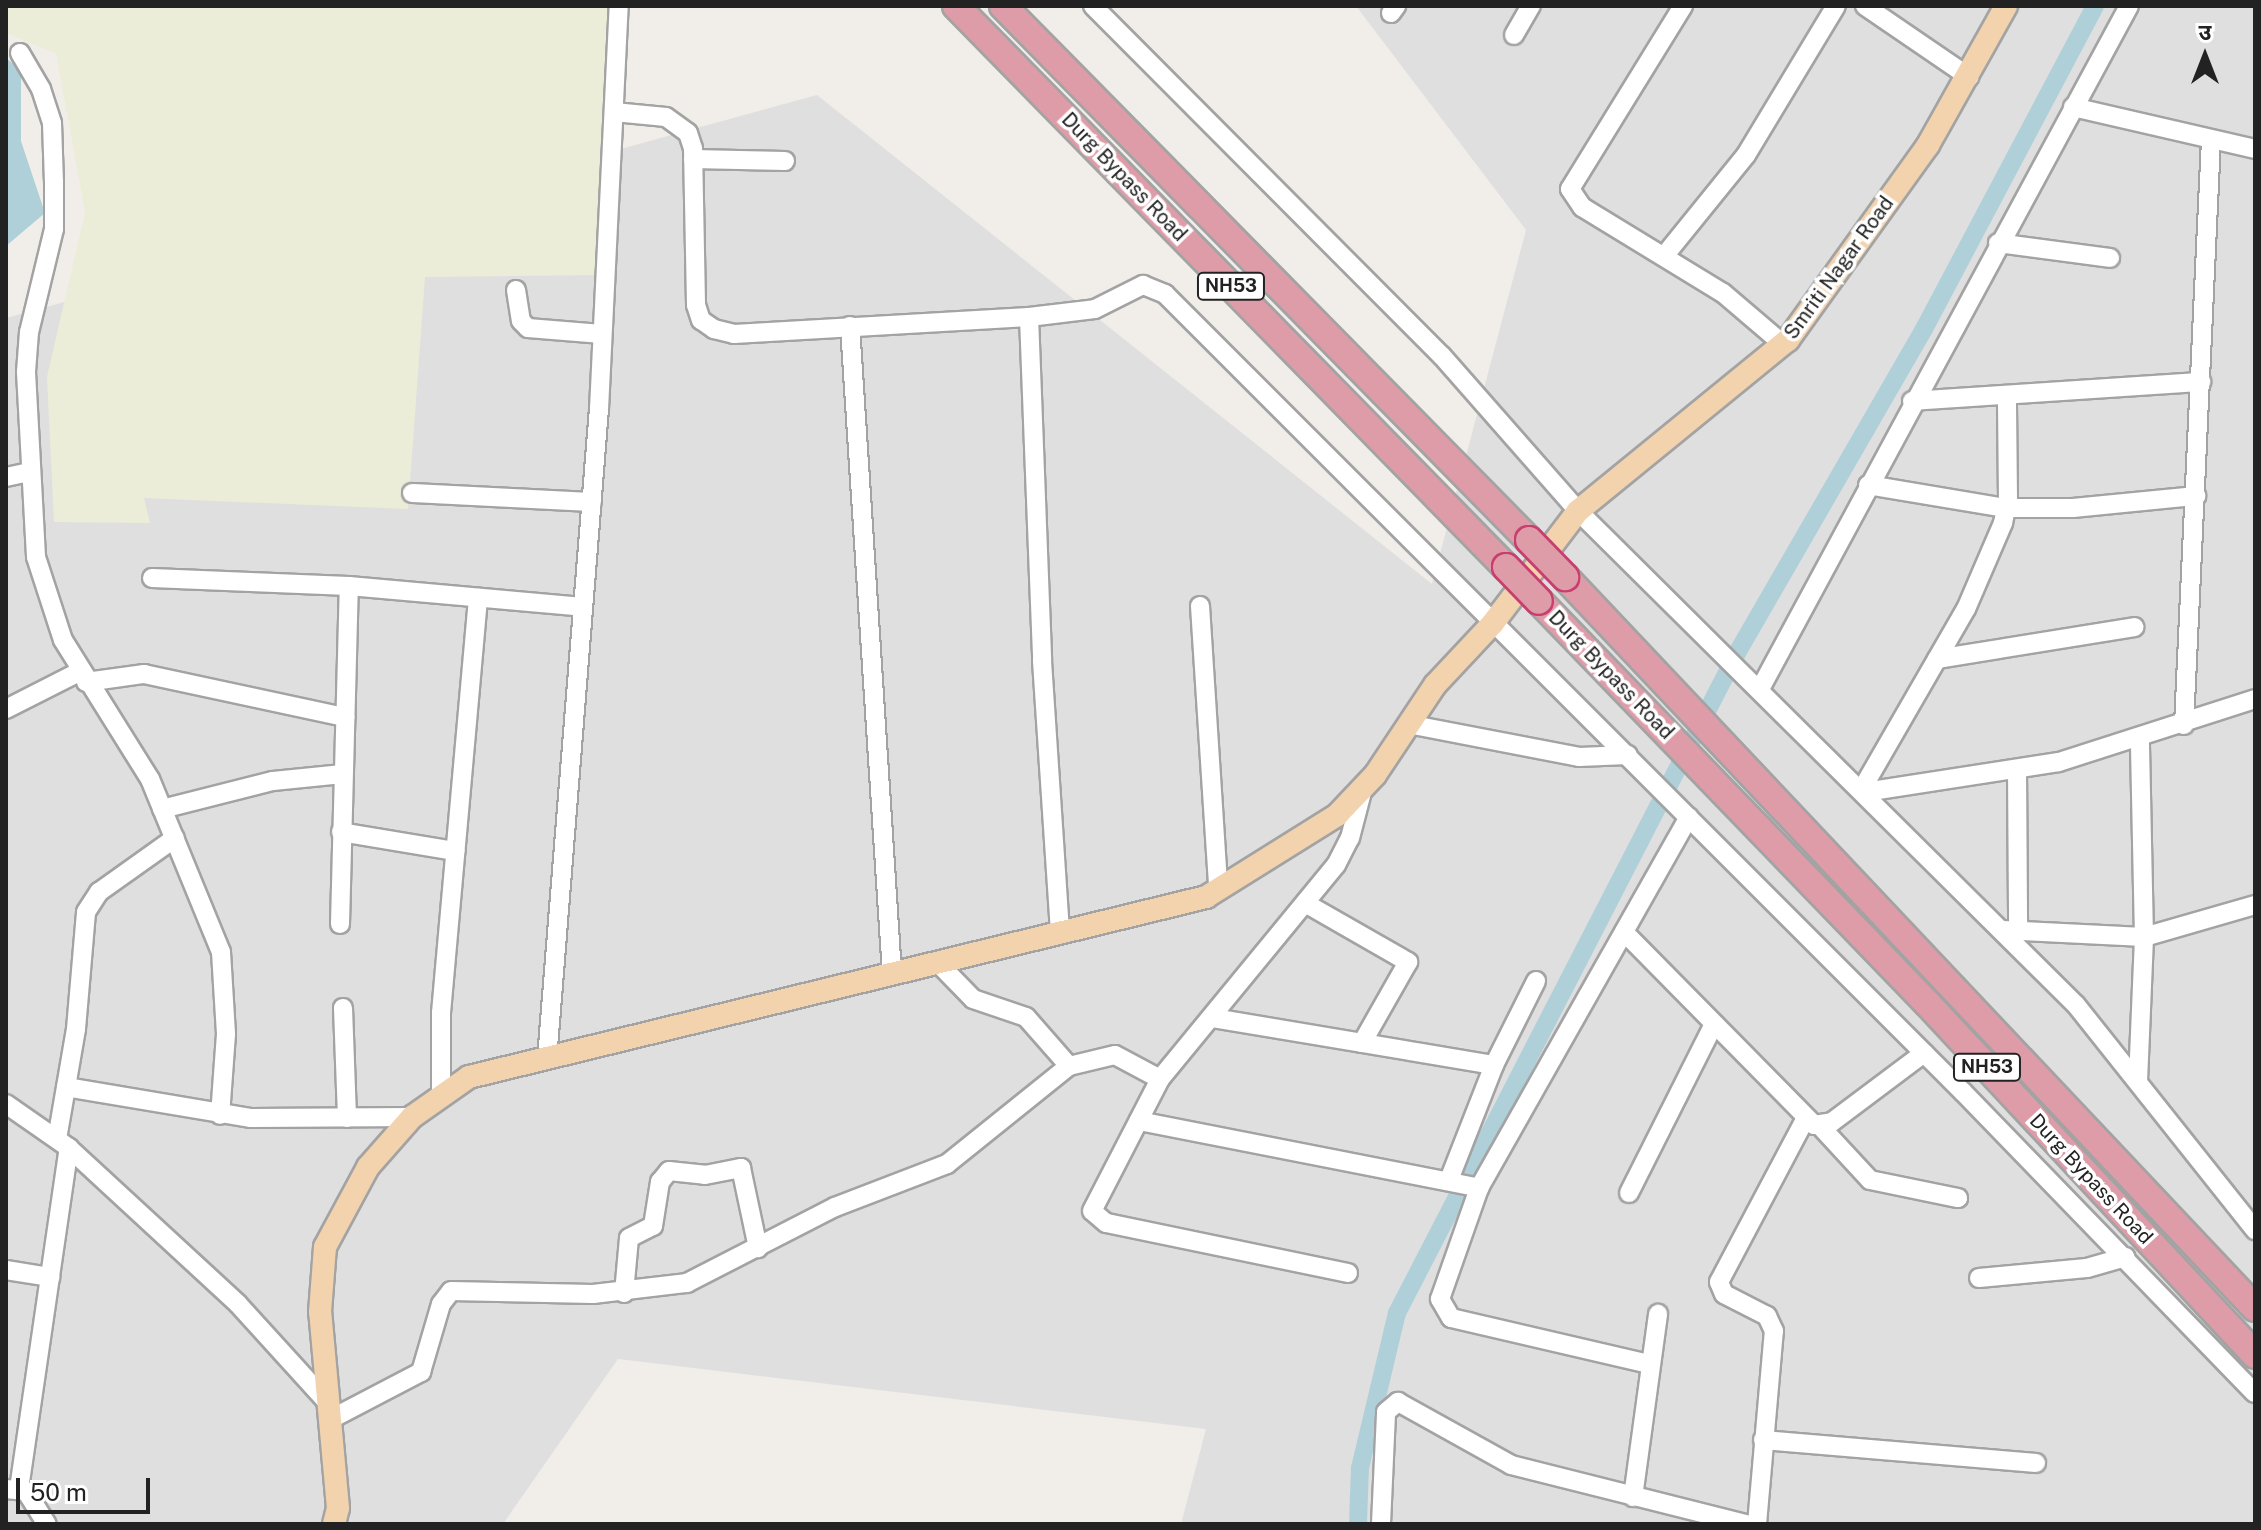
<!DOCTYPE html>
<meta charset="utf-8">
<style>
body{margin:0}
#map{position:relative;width:2261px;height:1530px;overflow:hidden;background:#f1eeea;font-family:"Public Sans","Noto Sans Devanagari",sans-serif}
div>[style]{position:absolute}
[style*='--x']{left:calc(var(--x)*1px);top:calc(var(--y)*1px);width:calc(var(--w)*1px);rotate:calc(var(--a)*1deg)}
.residential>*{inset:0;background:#e0dfdf}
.farmland>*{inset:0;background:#ecedd8}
.water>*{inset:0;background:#b0d0d9}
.canal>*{height:18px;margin:-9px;padding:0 9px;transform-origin:9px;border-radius:9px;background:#b0d0d9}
.roads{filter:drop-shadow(2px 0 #a3a3a3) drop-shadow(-2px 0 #a3a3a3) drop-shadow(0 2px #a3a3a3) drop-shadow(0 -2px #a3a3a3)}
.minor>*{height:18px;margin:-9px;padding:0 9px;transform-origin:9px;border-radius:9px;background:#fff}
.major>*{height:22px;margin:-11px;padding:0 11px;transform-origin:11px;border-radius:11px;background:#f2d3ae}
.highway>*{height:26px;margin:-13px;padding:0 13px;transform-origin:13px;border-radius:13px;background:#de9ca9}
.bridges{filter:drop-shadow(2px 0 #c83e6f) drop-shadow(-2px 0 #c83e6f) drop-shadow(0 2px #c83e6f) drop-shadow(0 -2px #c83e6f)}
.highway-bridge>*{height:26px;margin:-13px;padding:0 13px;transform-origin:13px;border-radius:13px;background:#de9ca9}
span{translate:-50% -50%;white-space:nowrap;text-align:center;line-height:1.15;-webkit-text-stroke:7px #fff;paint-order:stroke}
.shield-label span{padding:2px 6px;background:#fff;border:2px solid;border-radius:6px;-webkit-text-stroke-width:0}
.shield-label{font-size:18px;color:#222;font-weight:700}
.street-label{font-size:20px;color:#222}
.frame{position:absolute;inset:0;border:8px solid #222;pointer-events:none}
.north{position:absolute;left:2165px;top:16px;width:80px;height:80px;-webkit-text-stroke:6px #fff;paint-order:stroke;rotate:0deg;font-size:22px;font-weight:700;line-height:32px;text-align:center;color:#222}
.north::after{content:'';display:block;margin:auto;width:28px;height:36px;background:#222;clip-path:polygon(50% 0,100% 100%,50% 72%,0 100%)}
.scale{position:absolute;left:16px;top:1478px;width:134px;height:36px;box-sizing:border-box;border:4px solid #222;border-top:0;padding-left:10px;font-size:24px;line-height:28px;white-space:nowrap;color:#222;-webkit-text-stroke:6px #fff;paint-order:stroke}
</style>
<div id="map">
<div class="residential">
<div style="clip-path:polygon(1356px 6px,2255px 6px,2255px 1524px,1181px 1524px,1206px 1429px,618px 1359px,503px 1524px,6px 1524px,6px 318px,817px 95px,1432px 584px,1526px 230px)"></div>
</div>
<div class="farmland">
<div style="clip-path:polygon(6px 6px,613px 6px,606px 275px,425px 277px,408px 509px,144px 498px,150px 523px,54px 522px,47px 377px,85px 212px,56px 54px,6px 33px)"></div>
</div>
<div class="water">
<div style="clip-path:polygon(6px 58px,21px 70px,21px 141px,45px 213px,6px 246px)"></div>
</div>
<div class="canal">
<div style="--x:1466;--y:1179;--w:592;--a:-62.74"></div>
<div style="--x:1737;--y:653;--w:374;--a:-60"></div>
<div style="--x:1924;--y:329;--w:365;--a:-62.1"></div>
<div style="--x:1358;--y:1524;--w:56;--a:-88"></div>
<div style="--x:1360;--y:1468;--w:159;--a:-76.6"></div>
<div style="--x:1397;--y:1313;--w:137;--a:-62.7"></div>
</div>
<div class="roads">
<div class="minor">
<div style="--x:1093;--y:6;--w:494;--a:45.1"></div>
<div style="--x:1442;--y:356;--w:206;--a:48.7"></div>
<div style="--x:1578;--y:511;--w:701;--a:44.77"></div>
<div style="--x:2076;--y:1005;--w:288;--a:51.5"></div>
<div style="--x:1683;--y:6;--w:215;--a:121.7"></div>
<div style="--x:1570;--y:189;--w:22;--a:56"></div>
<div style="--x:1582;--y:207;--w:165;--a:31.4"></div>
<div style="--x:1723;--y:293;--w:79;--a:40.4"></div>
<div style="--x:1865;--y:6;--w:126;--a:34.3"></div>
<div style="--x:1391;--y:13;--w:9;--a:-54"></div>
<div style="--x:1514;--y:35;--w:34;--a:-60"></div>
<div style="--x:20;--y:53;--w:42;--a:59.7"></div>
<div style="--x:41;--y:89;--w:36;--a:72"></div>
<div style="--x:52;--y:123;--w:59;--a:88.1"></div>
<div style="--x:54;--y:182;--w:47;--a:90"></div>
<div style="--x:54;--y:229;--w:106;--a:103.6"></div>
<div style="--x:29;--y:332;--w:40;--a:94.3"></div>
<div style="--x:26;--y:372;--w:185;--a:86.9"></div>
<div style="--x:36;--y:557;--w:87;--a:72"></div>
<div style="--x:63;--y:640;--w:164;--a:58"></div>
<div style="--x:150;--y:779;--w:187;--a:67.7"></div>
<div style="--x:221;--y:952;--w:82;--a:86.5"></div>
<div style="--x:226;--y:1034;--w:81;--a:94.2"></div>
<div style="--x:2073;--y:107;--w:187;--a:13"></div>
<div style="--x:614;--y:112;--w:52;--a:5.5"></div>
<div style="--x:666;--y:117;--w:27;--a:36"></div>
<div style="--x:688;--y:133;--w:16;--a:72"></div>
<div style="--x:693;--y:148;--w:157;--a:88.9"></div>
<div style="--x:696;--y:305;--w:16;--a:72"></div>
<div style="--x:701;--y:320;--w:16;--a:35"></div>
<div style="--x:714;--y:329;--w:21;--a:14"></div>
<div style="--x:734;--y:334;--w:295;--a:-3.3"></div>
<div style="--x:1029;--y:317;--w:66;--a:-6.9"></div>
<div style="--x:1095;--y:309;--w:54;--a:-26.6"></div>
<div style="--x:1143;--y:285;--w:24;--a:22"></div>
<div style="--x:1165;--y:294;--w:1129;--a:45"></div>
<div style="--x:1963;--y:1092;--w:419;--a:45.9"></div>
<div style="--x:693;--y:159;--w:92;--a:1.2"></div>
<div style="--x:1998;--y:243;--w:113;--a:7.6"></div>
<div style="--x:1665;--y:255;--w:129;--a:-51"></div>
<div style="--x:1746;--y:155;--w:174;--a:-58.9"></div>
<div style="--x:516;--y:290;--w:31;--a:81"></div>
<div style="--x:521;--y:321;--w:10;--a:45"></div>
<div style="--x:528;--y:328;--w:74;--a:4.6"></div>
<div style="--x:1029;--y:317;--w:344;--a:87.8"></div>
<div style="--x:1042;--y:661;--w:272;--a:86.2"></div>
<div style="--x:850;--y:326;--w:649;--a:86.29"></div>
<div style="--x:1912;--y:401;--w:290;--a:-3.8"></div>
<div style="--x:6;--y:477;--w:25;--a:-12"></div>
<div style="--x:1868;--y:485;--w:140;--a:9.5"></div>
<div style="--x:2006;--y:508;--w:67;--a:0"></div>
<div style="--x:2073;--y:508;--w:124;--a:-5.6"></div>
<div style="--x:412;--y:493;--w:180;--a:2.9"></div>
<div style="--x:152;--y:578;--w:197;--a:2.3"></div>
<div style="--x:349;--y:586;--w:235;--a:5.1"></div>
<div style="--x:1200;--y:606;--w:283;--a:86.3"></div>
<div style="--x:1937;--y:659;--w:200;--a:-9.2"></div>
<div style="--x:86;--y:682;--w:59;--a:-7.9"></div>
<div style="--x:144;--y:674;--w:206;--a:12.1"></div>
<div style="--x:1760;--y:689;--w:776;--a:-61.62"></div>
<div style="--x:6;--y:709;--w:82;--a:-26.9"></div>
<div style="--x:1408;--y:724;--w:174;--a:10.9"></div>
<div style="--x:1579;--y:757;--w:49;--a:-2.3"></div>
<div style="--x:2184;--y:725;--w:586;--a:-87.36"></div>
<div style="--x:2017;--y:769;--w:162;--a:89.6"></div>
<div style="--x:1862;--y:789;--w:208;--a:-60"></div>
<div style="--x:1966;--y:609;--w:94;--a:-66.7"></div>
<div style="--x:2003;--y:523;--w:24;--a:-78"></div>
<div style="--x:2008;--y:500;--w:103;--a:-90.6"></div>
<div style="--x:1865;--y:792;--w:196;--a:-8.8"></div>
<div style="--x:2059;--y:762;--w:206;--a:-17.8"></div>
<div style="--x:162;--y:809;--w:114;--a:-14.2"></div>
<div style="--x:273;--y:781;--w:70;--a:-5.7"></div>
<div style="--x:341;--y:832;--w:116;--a:9.5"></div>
<div style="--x:1305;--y:903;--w:119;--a:29.8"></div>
<div style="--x:1408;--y:962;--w:93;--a:119.6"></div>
<div style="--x:340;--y:924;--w:338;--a:-88.5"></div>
<div style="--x:2002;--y:930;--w:142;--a:2.8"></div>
<div style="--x:2144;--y:937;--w:116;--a:-16.1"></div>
<div style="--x:1624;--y:932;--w:271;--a:45.4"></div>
<div style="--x:1814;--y:1125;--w:18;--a:-9"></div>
<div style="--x:1832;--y:1122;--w:115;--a:-36.9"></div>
<div style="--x:938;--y:963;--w:50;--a:45.8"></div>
<div style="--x:973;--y:999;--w:56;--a:18.8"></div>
<div style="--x:1026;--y:1017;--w:65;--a:48.7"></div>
<div style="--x:343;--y:1008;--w:110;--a:87.9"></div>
<div style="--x:1213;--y:1018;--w:285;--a:9.5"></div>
<div style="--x:547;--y:1059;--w:652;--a:-85.43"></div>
<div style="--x:599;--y:409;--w:403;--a:-87.2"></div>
<div style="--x:2138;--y:1081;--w:144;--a:-87.6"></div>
<div style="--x:2144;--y:937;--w:199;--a:-91.2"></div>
<div style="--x:66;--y:1087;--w:188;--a:9.5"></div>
<div style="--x:251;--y:1118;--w:161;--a:-0.4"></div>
<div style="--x:441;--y:1097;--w:84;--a:-90"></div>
<div style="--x:441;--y:1013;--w:417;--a:-84.9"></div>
<div style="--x:6;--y:1104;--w:77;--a:34.9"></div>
<div style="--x:69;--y:1148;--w:230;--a:42.7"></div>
<div style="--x:238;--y:1304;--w:137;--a:47.7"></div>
<div style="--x:1139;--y:1121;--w:347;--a:11.1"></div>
<div style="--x:1821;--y:1127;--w:72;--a:47.2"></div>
<div style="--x:1870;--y:1180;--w:90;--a:11.6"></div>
<div style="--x:57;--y:1139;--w:112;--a:-80.2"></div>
<div style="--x:76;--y:1029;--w:117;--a:-85.1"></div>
<div style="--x:86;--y:912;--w:24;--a:-57"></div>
<div style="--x:99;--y:892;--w:93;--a:-35.4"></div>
<div style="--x:1449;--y:1180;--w:123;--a:-68.6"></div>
<div style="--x:1494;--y:1065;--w:94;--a:-63.4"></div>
<div style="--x:1629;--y:1193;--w:189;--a:-63.3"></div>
<div style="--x:6;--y:1270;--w:45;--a:9"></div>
<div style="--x:1348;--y:1273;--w:247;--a:-168.3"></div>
<div style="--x:1106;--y:1223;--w:18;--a:-139"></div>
<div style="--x:1092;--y:1211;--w:148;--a:-62.7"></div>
<div style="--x:1160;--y:1079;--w:277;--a:-50.6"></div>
<div style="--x:1336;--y:865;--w:30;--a:-63"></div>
<div style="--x:1350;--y:838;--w:52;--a:-75.4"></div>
<div style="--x:1979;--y:1278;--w:108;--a:-5.3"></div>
<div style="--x:2087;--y:1268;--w:40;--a:-16"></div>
<div style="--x:624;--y:1293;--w:55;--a:-84.8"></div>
<div style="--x:629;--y:1238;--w:27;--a:-27"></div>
<div style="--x:653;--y:1226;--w:45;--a:-81"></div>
<div style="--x:660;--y:1182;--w:14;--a:-51"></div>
<div style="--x:669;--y:1171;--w:36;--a:6"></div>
<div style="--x:705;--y:1175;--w:37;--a:-11"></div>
<div style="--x:741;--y:1168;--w:82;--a:78"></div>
<div style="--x:1649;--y:1364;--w:203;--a:-166.9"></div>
<div style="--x:1451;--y:1318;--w:22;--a:-120"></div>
<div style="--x:1440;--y:1299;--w:118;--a:-70.6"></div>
<div style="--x:1479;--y:1188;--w:426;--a:-60.5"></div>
<div style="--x:331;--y:1419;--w:102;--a:-27.6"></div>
<div style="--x:421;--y:1372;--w:71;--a:-73.6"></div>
<div style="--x:441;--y:1304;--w:16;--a:-52"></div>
<div style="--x:451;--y:1291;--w:142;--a:1.2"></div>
<div style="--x:593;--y:1294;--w:95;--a:-6.7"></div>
<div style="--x:687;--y:1283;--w:166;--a:-27.2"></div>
<div style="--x:835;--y:1207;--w:120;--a:-21"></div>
<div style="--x:947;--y:1164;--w:156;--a:-38.8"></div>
<div style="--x:1069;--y:1066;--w:47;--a:-13.4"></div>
<div style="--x:1115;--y:1055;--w:51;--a:28.1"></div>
<div style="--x:1763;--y:1440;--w:274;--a:4.8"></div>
<div style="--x:6;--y:1489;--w:20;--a:6"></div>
<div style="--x:26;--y:1491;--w:39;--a:58"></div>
<div style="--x:19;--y:1489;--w:345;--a:-81.7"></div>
<div style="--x:1633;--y:1497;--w:185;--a:-82.2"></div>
<div style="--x:1381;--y:1524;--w:112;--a:-87.4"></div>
<div style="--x:1386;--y:1412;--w:16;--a:-40"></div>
<div style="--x:1398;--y:1402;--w:129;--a:29.1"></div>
<div style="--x:1511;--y:1465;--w:242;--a:14.1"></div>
<div style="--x:1757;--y:1524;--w:194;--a:-85"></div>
<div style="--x:1774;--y:1331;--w:17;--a:-115"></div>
<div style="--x:1767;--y:1316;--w:48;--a:-152.9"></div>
<div style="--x:1724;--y:1294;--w:13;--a:-113"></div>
<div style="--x:1719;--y:1282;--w:186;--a:-62.1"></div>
</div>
<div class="major">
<div style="--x:334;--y:1524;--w:16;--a:-76"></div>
<div style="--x:338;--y:1508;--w:197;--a:-95.2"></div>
<div style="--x:320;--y:1312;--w:65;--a:-85.6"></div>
<div style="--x:325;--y:1247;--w:91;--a:-61.7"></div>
<div style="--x:368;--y:1167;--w:67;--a:-48.7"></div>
<div style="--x:412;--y:1117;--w:70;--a:-35.1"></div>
<div style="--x:469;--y:1077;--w:759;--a:-13.72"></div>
<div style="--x:1206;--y:897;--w:155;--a:-32"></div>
<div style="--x:1337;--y:815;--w:55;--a:-46.5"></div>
<div style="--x:1375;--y:775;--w:108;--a:-56.3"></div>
<div style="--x:1435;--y:685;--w:85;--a:-46.9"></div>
<div style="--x:1493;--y:623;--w:141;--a:-52.8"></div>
<div style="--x:1578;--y:511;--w:271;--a:-39.2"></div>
<div style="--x:1788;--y:340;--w:240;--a:-54.3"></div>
<div style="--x:1928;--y:145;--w:159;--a:-60.7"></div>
</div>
<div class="highway">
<div style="--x:956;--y:6;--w:786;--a:45.57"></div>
<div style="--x:1003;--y:6;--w:750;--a:45.43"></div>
<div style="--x:1565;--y:577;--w:1005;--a:46.65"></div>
<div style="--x:1539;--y:601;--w:559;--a:46.02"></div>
<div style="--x:1927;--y:1003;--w:481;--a:47"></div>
</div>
</div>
<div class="bridges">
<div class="highway-bridge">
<div style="--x:1529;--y:540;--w:52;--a:45.8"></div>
<div style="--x:1506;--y:567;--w:47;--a:45.9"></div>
</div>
</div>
<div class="shield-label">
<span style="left:1231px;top:286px">NH53</span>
<span style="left:1987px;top:1067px">NH53</span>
</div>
<div class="street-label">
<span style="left:1124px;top:177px;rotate:46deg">Durg Bypass Road</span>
<span style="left:1839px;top:268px;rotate:-54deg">Smriti Nagar Road</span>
<span style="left:1611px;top:675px;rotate:46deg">Durg Bypass Road</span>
<span style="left:2091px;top:1179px;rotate:47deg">Durg Bypass Road</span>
</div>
<div class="frame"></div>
<div class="north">उ</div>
<div class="scale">50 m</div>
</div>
